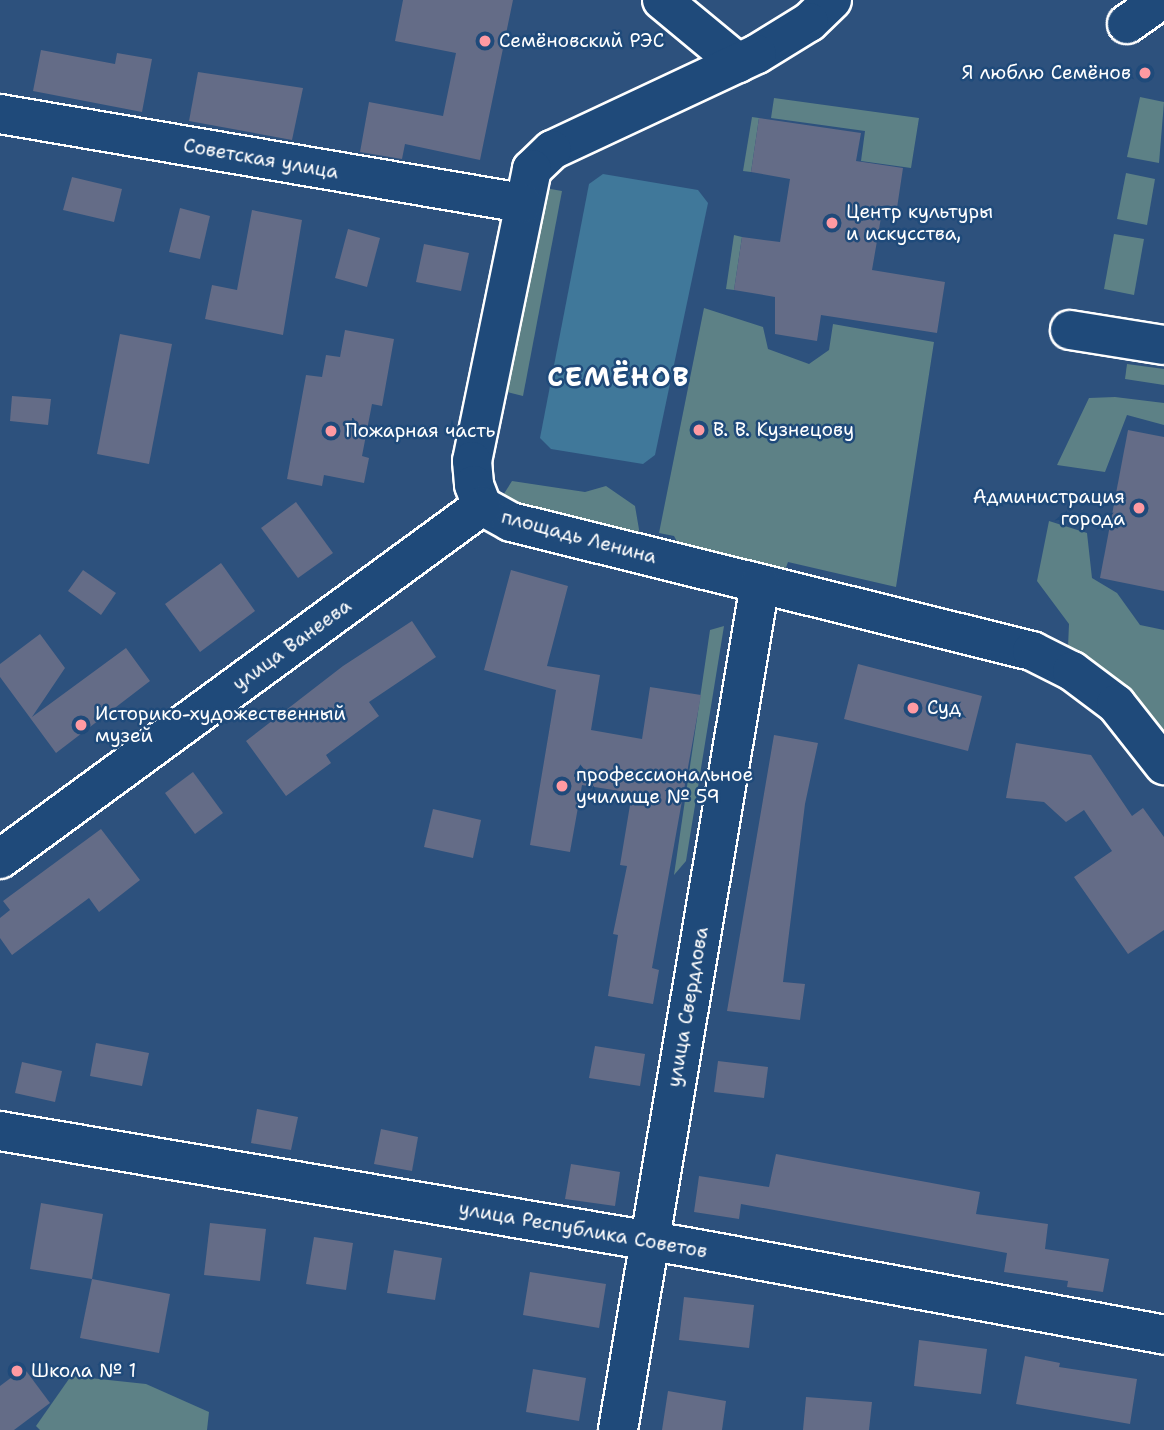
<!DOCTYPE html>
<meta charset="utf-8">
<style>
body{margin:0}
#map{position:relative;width:1164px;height:1430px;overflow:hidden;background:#2d517d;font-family:"Shantell Sans",sans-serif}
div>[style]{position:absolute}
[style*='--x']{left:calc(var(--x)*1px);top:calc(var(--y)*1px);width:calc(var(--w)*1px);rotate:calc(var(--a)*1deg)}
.green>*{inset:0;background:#5d8186}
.water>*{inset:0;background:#40789a}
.building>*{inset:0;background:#646c87}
.roads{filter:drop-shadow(2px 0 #fff) drop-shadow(-2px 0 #fff) drop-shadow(0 2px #fff) drop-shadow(0 -2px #fff)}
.minor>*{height:38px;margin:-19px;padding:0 19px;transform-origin:19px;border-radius:19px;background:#1f4a7a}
.dots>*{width:19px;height:19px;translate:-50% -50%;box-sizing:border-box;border:4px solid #1f4a7a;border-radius:50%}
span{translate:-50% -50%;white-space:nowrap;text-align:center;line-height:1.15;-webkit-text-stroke:5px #1f4a7a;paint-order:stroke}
.poi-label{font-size:19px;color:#fff}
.left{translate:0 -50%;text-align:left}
.right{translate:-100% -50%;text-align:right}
.street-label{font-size:19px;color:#fff}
.district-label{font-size:26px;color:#fff;font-weight:700;letter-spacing:2px}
</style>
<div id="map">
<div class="green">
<div style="clip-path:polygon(1140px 97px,1164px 102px,1159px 163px,1127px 157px)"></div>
<div style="clip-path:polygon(774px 98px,919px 118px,911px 168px,861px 161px,865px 131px,771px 118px)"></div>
<div style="clip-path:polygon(752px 117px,759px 118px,751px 172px,743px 171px)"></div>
<div style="clip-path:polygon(1126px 173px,1155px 179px,1147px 225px,1117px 219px)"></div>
<div style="clip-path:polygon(545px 188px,562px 191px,523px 396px,507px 392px)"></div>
<div style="clip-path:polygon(1114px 234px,1144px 239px,1134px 295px,1104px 289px)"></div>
<div style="clip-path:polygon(734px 235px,742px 237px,734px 290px,726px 289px)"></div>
<div style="clip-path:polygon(704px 308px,763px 327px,768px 349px,809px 364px,829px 350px,833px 324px,934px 342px,896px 587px,788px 562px,784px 573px,680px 547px,674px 536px,659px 533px)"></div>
<div style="clip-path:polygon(1127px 364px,1164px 369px,1164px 385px,1125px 379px)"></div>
<div style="clip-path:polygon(1115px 397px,1164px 403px,1164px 425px,1127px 415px,1105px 472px,1057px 465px,1089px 398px)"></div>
<div style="clip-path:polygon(512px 481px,585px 492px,606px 486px,635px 506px,641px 541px,500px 500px)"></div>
<div style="clip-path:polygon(1049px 521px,1087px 533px,1092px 578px,1117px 593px,1140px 625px,1164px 630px,1164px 781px,1068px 647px,1069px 624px,1037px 581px)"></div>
<div style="clip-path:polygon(724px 626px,686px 861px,674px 875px,710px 630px)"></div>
<div style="clip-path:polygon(71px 1376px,146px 1384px,209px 1412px,207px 1430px,40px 1430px,36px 1426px)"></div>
</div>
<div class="water">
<div style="clip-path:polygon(603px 174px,698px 190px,708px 203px,655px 455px,643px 464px,551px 449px,540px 438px,589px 184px)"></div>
</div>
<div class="building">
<div style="clip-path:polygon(403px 0,513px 0,480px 160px,405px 144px,402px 159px,360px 152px,369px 102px,443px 116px,456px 53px,395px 41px)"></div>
<div style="clip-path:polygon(41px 50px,115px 64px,117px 53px,152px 59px,142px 112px,33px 91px)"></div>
<div style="clip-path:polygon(198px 72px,303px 88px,292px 140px,189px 121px)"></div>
<div style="clip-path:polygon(759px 118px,861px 133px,856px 161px,903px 168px,897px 208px,883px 206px,872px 270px,945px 282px,937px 333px,821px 315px,817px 341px,775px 334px,775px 297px,734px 290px,742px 237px,780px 242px,790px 179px,751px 172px)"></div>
<div style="clip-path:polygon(72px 177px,122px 189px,114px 222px,63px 210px)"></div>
<div style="clip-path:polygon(180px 208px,210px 216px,200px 259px,169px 252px)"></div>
<div style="clip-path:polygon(252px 210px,302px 220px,283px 335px,205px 319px,212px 285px,237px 290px)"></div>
<div style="clip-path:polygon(348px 229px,380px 238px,367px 287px,335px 278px)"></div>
<div style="clip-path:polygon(424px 244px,469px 253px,461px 291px,416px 282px)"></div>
<div style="clip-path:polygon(345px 330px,394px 339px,382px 406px,372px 404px,362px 456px,369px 458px,364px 483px,324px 475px,322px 486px,287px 479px,306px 375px,322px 377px,326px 355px,340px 357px)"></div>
<div style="clip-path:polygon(120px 334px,172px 344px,149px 464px,97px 454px)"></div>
<div style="clip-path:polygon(12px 396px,51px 399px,48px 425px,10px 421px)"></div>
<div style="clip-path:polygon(1128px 430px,1164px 437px,1164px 591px,1100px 578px)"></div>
<div style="clip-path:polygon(296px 502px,333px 553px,298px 578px,261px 528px)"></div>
<div style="clip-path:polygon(221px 563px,255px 611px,200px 652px,165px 604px)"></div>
<div style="clip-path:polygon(83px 570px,116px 593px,101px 615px,68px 591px)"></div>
<div style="clip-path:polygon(511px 570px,568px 586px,547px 666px,600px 675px,591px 730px,642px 739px,650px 687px,701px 695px,652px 968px,659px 970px,653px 1004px,608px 996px,618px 935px,613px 934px,627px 866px,620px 865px,632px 793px,582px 785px,570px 852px,530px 845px,556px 690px,484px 670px)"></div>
<div style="clip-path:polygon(412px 621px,436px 657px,369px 702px,379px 716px,326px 755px,331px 763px,286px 796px,246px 741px,343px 666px)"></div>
<div style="clip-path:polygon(40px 634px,65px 668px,32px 717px,126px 648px,150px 681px,56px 753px,0 677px,0 664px)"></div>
<div style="clip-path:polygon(858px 664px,982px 696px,968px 751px,844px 719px)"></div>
<div style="clip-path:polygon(774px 735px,818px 743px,805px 804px,783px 982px,805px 984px,800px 1020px,727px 1011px)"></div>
<div style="clip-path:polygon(1016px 743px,1091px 755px,1132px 816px,1143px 808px,1164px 837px,1164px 930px,1128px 954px,1074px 877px,1112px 851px,1084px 810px,1066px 822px,1044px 802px,1006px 798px)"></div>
<div style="clip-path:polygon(193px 772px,223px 813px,195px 834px,165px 793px)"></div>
<div style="clip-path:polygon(433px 809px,481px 820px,473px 858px,424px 847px)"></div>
<div style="clip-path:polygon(101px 829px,140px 880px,99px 912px,89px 898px,12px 955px,0 938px,0 918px,10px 910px,3px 901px)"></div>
<div style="clip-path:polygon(96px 1043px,149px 1053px,142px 1086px,90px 1076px)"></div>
<div style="clip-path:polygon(595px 1046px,645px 1054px,640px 1086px,589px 1078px)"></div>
<div style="clip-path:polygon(718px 1061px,768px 1067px,764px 1098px,714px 1092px)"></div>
<div style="clip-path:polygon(22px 1062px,62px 1071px,55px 1102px,15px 1093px)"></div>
<div style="clip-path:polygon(257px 1109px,298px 1117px,291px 1150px,251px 1143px)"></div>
<div style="clip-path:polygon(381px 1129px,418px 1137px,412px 1171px,374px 1164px)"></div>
<div style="clip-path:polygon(776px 1154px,980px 1192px,976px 1214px,1048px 1224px,1045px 1249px,1109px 1259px,1103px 1292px,1067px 1287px,1068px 1281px,1004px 1272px,1007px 1253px,741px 1204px,739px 1219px,694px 1212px,699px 1176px,769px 1187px)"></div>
<div style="clip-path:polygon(571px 1164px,620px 1172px,615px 1206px,565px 1199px)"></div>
<div style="clip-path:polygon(41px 1203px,103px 1214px,92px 1279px,30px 1269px)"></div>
<div style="clip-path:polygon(210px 1223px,266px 1229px,260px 1281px,204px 1275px)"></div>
<div style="clip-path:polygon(314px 1237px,353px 1243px,346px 1290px,306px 1284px)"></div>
<div style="clip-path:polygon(394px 1250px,442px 1258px,435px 1300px,387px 1293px)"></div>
<div style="clip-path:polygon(530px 1272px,606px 1284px,599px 1328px,523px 1315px)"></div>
<div style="clip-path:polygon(92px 1279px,170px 1294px,159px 1353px,80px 1338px)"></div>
<div style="clip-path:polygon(684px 1297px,754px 1305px,749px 1348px,679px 1340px)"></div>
<div style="clip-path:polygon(919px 1340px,987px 1349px,981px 1394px,914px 1386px)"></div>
<div style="clip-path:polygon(1025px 1356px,1060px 1363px,1059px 1367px,1137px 1379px,1130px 1424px,1016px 1404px)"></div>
<div style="clip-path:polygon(24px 1368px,50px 1403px,14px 1430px,0 1430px,0 1386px)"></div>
<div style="clip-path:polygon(533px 1369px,586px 1378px,579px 1421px,526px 1412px)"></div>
<div style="clip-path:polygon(668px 1391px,726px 1401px,722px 1430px,662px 1430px)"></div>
<div style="clip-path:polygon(806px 1397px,872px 1402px,869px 1430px,803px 1430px)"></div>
</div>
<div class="roads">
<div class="minor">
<div style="--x:662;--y:0;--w:99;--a:39.7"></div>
<div style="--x:832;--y:0;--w:32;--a:136"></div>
<div style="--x:809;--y:22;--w:61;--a:148.4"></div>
<div style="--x:757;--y:54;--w:226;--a:154.9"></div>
<div style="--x:552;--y:150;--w:28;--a:136"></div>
<div style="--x:532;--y:169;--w:298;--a:101.6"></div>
<div style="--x:472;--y:461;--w:24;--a:85"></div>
<div style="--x:474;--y:485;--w:22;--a:69"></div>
<div style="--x:482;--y:506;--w:33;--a:29"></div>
<div style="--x:511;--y:522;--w:537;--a:13.91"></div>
<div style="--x:1032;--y:651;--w:45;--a:26.6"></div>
<div style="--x:1072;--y:671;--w:55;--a:36.9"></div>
<div style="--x:1116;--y:704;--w:78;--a:51.8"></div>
<div style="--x:1127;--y:24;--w:42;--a:-35.2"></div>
<div style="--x:0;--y:114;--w:530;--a:9.68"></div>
<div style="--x:1070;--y:330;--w:95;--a:9.1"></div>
<div style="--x:0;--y:859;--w:597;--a:-36.22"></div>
<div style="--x:0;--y:1131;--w:691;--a:9.59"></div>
<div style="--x:681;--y:1246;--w:491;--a:10.4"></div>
<div style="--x:618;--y:1430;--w:858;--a:-80.47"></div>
</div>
</div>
<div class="dots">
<div style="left:485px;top:41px;background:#ff9aa2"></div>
<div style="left:1145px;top:73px;background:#ff9aa2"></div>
<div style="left:832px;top:223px;background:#ff9aa2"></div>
<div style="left:699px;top:430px;background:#ff9aa2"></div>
<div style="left:331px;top:431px;background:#ff9aa2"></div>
<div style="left:1139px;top:508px;background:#ff9aa2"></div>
<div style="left:913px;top:708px;background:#ff9aa2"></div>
<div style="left:81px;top:725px;background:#ff9aa2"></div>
<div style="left:562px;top:786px;background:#ff9aa2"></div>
<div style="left:17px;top:1371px;background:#ff9aa2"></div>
</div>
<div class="poi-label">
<span class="left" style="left:499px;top:41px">Семёновский РЭС</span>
<span class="right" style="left:1131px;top:73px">Я люблю Семёнов</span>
<span class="left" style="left:846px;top:223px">Центр культуры<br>и искусства,</span>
<span class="left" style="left:713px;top:430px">В. В. Кузнецову</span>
<span class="left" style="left:345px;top:431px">Пожарная часть</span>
<span class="right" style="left:1125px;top:508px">Администрация<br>города</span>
<span class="left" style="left:927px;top:708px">Суд</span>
<span class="left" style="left:95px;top:725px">Историко-художественный<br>музей</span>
<span class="left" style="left:576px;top:786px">профессиональное<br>училище № 59</span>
<span class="left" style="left:31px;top:1371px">Школа № 1</span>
</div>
<div class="street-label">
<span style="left:261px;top:159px;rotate:10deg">Советская улица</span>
<span style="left:579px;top:537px;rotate:15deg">площадь Ленина</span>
<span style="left:292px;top:645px;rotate:-36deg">улица Ванеева</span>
<span style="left:688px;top:1007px;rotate:-80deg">улица Свердлова</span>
<span style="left:583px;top:1230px;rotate:10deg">улица Республика Советов</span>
</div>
<div class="district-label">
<span style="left:619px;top:377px">СЕМЁНОВ</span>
</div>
</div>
